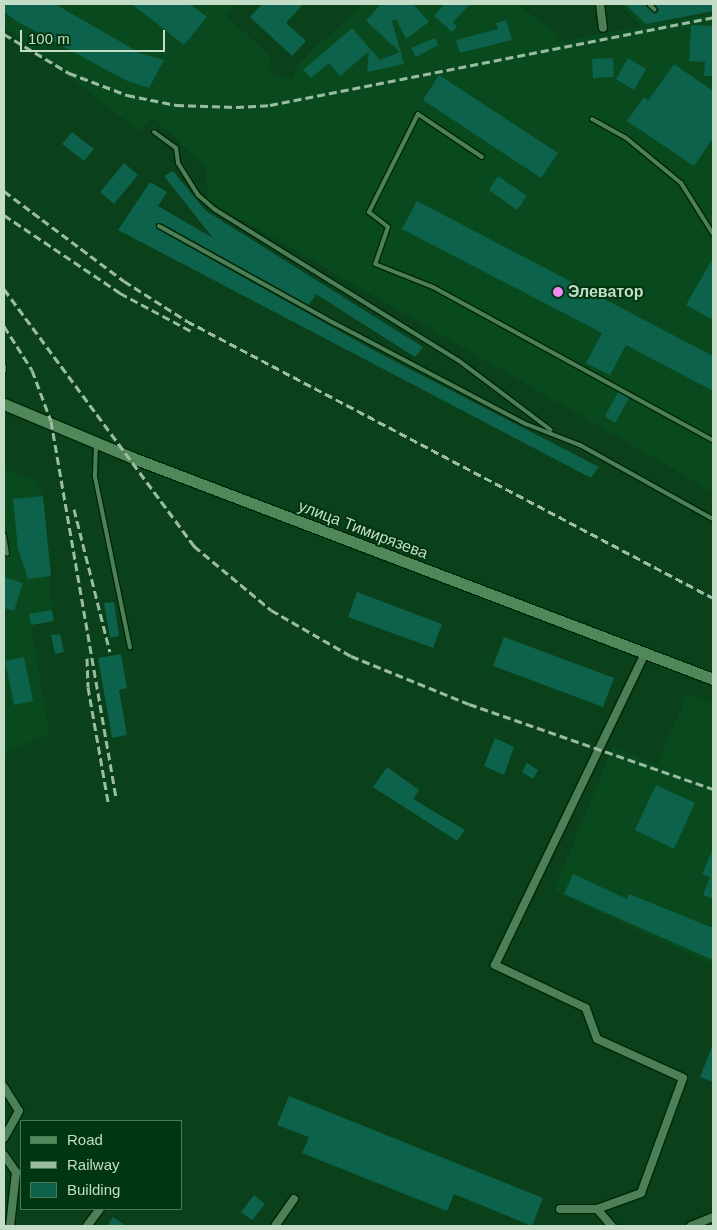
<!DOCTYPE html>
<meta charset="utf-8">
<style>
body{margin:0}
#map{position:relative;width:717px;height:1230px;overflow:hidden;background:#0a401a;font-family:Arial,sans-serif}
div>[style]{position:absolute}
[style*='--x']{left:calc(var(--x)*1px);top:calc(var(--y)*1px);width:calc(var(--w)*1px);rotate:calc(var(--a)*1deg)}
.built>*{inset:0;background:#09491e}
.building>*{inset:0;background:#0d624b}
.roads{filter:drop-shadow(1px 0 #002508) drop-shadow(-1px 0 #002508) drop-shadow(0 1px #002508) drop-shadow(0 -1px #002508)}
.lane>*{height:4px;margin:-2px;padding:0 2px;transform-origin:2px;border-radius:2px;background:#4d8056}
.street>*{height:8px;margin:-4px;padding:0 4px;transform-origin:4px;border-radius:4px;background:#4d8056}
.secondary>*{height:11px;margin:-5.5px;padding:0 5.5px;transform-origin:5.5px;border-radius:5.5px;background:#50885a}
.rail>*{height:3px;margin-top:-1.5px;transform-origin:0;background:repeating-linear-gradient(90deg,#9cbca2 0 8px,transparent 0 12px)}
.dots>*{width:14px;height:14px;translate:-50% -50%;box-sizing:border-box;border:2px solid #003610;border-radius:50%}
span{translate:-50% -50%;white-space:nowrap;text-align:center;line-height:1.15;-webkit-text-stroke:4px #003610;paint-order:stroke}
.poi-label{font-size:16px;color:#c3ddc6;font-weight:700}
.left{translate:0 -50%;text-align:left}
.street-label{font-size:16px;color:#c3ddc6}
.frame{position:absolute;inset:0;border:5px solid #c3ddc6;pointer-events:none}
.legend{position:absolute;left:20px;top:1120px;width:162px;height:90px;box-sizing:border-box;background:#003610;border:1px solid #4e7959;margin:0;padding:6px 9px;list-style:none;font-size:15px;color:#c3ddc6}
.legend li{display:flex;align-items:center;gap:10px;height:25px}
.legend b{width:25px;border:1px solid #4e7959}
.scale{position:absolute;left:20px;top:30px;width:145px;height:22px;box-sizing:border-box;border:2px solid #c3ddc6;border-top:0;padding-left:6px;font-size:15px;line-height:18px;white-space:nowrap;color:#c3ddc6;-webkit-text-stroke:4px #003610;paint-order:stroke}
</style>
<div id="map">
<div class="built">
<div style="clip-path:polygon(4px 4px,234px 4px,227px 16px,271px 57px,268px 73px,293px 79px,299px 62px,364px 4px,517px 4px,556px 33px,558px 42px,641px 26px,619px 4px,713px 4px,713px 12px,654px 24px,713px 14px,713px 492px,208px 200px,206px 167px,152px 117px,140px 132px,4px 27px)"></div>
<div style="clip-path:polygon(4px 470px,35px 479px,43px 496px,52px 610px,29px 614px,49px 733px,4px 755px)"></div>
<div style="clip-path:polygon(687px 694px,713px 704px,713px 965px,554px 891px,613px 746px,657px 765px)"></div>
</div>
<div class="building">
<div style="clip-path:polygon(4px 4px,55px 4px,140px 53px,164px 60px,149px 88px,125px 80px,18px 22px,4px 12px)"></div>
<div style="clip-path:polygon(132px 4px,190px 4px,207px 17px,184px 45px)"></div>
<div style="clip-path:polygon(262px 4px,303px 4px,286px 23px,306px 41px,292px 56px,250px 17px)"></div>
<div style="clip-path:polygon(381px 4px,413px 4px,429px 22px,406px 39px,396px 19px,392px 21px,404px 64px,367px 72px,369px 51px,340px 76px,329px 63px,311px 78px,303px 70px,352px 28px,380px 60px,400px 52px,366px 21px)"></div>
<div style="clip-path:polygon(444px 4px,470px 4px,453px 22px,457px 27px,452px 32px,434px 16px)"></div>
<div style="clip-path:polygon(625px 4px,645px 4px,655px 14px,659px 10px,654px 4px,713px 4px,713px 11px,646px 24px)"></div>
<div style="clip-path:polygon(506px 20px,512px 40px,460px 53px,456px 40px,498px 29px,496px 23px)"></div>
<div style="clip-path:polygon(691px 25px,713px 26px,713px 76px,704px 76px,705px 62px,689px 61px)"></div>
<div style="clip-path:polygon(435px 38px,438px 45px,416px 57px,411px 48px)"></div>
<div style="clip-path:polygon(613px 58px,614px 77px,593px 78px,592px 59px)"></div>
<div style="clip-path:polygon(628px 58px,646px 69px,634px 90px,616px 79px)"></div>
<div style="clip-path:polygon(674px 64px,713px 91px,713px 138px,694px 166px,627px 121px,644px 97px,648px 101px)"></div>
<div style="clip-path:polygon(439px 75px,558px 153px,541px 178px,423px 100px)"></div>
<div style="clip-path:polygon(72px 132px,94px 149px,84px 161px,62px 144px)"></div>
<div style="clip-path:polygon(124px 163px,138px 175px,114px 204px,100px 192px)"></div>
<div style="clip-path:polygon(173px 171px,206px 211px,423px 347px,415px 357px,316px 294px,309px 305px,161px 223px,157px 229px,375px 351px,599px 467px,591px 478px,118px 230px,150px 182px,167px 192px,158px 206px,213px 238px,164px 176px)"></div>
<div style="clip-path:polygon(498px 176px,527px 196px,517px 210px,489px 190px)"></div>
<div style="clip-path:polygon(417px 201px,713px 356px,713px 391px,626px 345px,610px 375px,586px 363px,602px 333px,402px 229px)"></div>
<div style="clip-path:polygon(713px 258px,713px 320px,686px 305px)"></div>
<div style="clip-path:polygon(618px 392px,629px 398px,615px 423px,605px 416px)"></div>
<div style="clip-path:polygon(43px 496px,51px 576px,28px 579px,18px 549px,13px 499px)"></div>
<div style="clip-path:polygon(4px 577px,23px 583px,14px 611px,4px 608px)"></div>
<div style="clip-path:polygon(357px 592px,442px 624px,433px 648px,348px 617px)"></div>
<div style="clip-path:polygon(114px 602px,119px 636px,110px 638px,104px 603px)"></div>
<div style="clip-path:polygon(52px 610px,54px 621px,31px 625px,29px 614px)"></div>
<div style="clip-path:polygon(60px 634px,64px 652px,55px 654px,51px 635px)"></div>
<div style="clip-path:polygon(504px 637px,614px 678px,603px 707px,493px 666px)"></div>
<div style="clip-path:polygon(121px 654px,127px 688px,119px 690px,127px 735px,112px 738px,98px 658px)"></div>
<div style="clip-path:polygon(24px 657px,33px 701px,14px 705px,5px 661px)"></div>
<div style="clip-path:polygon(495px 738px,514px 747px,504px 775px,484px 766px)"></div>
<div style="clip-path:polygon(527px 763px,538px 770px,533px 779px,522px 772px)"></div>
<div style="clip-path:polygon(387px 767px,419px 790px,413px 799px,465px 830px,457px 841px,373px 787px)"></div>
<div style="clip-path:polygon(656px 785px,695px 803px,674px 849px,635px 830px)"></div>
<div style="clip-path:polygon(713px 849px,713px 899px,703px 895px,710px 877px,702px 874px)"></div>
<div style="clip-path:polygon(573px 874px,627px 899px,629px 894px,713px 928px,713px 960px,564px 894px)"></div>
<div style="clip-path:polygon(713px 1044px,713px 1082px,700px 1077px)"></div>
<div style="clip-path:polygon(289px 1096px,543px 1198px,532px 1226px,454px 1194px,447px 1211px,302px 1153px,309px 1137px,277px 1125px)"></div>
<div style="clip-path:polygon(254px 1195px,265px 1204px,252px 1220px,241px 1212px)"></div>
<div style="clip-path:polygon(113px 1217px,126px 1226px,107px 1226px)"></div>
</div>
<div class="roads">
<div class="lane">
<div style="--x:649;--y:4;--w:8;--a:45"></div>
<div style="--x:592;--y:119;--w:38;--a:29"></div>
<div style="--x:625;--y:137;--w:72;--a:39.4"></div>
<div style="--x:681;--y:183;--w:60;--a:57.9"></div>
<div style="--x:154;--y:132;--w:27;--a:36"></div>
<div style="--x:176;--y:148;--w:15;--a:82"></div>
<div style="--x:178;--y:163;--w:38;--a:58"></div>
<div style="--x:198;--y:195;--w:21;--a:41"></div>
<div style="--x:214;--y:209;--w:287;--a:31.8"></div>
<div style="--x:458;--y:360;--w:116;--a:37"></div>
<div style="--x:482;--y:157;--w:77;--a:-146.1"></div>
<div style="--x:418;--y:114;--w:110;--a:116.6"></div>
<div style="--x:369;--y:212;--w:24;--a:38"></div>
<div style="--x:388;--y:227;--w:39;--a:109"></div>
<div style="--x:375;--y:264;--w:62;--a:21.6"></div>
<div style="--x:433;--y:287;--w:319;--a:28.7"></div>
<div style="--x:159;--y:226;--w:202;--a:29"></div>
<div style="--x:336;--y:324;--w:215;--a:27.8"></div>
<div style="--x:526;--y:424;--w:58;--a:21.3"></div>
<div style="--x:580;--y:445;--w:152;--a:29.1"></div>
<div style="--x:4;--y:366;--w:5;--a:90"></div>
<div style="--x:96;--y:445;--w:32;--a:92"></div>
<div style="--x:95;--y:477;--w:174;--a:78.4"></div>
<div style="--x:4;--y:535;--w:19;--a:81"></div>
</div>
<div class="street">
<div style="--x:600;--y:4;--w:24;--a:83"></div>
<div style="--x:4;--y:1087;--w:28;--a:58"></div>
<div style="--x:19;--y:1111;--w:31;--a:119"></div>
<div style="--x:4;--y:1155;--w:21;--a:55"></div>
<div style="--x:16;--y:1172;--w:54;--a:96.3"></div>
<div style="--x:560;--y:1209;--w:37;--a:0"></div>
<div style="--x:597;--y:1209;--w:23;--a:49"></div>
<div style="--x:597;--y:1209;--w:47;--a:-20"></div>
<div style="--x:641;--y:1193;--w:122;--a:-69.9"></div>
<div style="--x:683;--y:1078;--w:94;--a:-155.6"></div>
<div style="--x:597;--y:1039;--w:33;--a:-110"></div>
<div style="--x:586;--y:1008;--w:101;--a:-154.7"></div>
<div style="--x:495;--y:965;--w:346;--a:-64.3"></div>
<div style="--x:87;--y:1226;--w:21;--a:-53"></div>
<div style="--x:275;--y:1226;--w:33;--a:-55"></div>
<div style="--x:691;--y:1226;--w:24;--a:-22"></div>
</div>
<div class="secondary">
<div style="--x:4;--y:404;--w:140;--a:22.7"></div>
<div style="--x:133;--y:458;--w:621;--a:20.86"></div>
</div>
</div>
<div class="rail">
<div style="--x:4;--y:34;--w:76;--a:31"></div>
<div style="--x:69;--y:73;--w:62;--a:20.8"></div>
<div style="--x:127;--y:95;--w:50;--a:11.5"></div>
<div style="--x:176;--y:105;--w:60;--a:1.9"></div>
<div style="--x:236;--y:107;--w:34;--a:-3"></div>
<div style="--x:270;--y:105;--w:452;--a:-11.2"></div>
<div style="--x:4;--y:191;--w:150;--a:36.9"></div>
<div style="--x:124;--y:281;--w:75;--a:32.4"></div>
<div style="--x:187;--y:321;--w:594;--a:27.77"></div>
<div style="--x:4;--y:215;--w:140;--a:33.9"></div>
<div style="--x:120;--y:293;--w:81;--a:28.2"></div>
<div style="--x:4;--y:289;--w:320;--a:53.5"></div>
<div style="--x:194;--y:546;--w:100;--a:39.7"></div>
<div style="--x:271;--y:610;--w:92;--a:29.9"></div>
<div style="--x:351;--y:656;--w:127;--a:22.1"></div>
<div style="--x:469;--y:704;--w:258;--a:19.2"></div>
<div style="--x:4;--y:326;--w:52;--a:57.5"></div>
<div style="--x:32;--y:370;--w:54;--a:69.6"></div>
<div style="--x:51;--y:421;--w:384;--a:80.2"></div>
<div style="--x:74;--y:509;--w:147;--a:75.9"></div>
<div style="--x:87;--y:658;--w:29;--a:88"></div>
<div style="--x:88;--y:687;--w:117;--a:80.1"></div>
</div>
<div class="dots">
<div style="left:558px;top:292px;background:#f489ef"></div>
</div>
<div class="poi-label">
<span class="left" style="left:568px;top:292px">Элеватор</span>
</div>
<div class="street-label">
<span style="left:363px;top:530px;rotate:21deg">улица Тимирязева</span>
</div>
<div class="frame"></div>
<ul class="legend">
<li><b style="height:6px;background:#50885a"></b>Road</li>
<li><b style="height:6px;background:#9cbca2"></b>Railway</li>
<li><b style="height:14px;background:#0d624b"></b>Building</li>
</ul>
<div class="scale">100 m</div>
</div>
